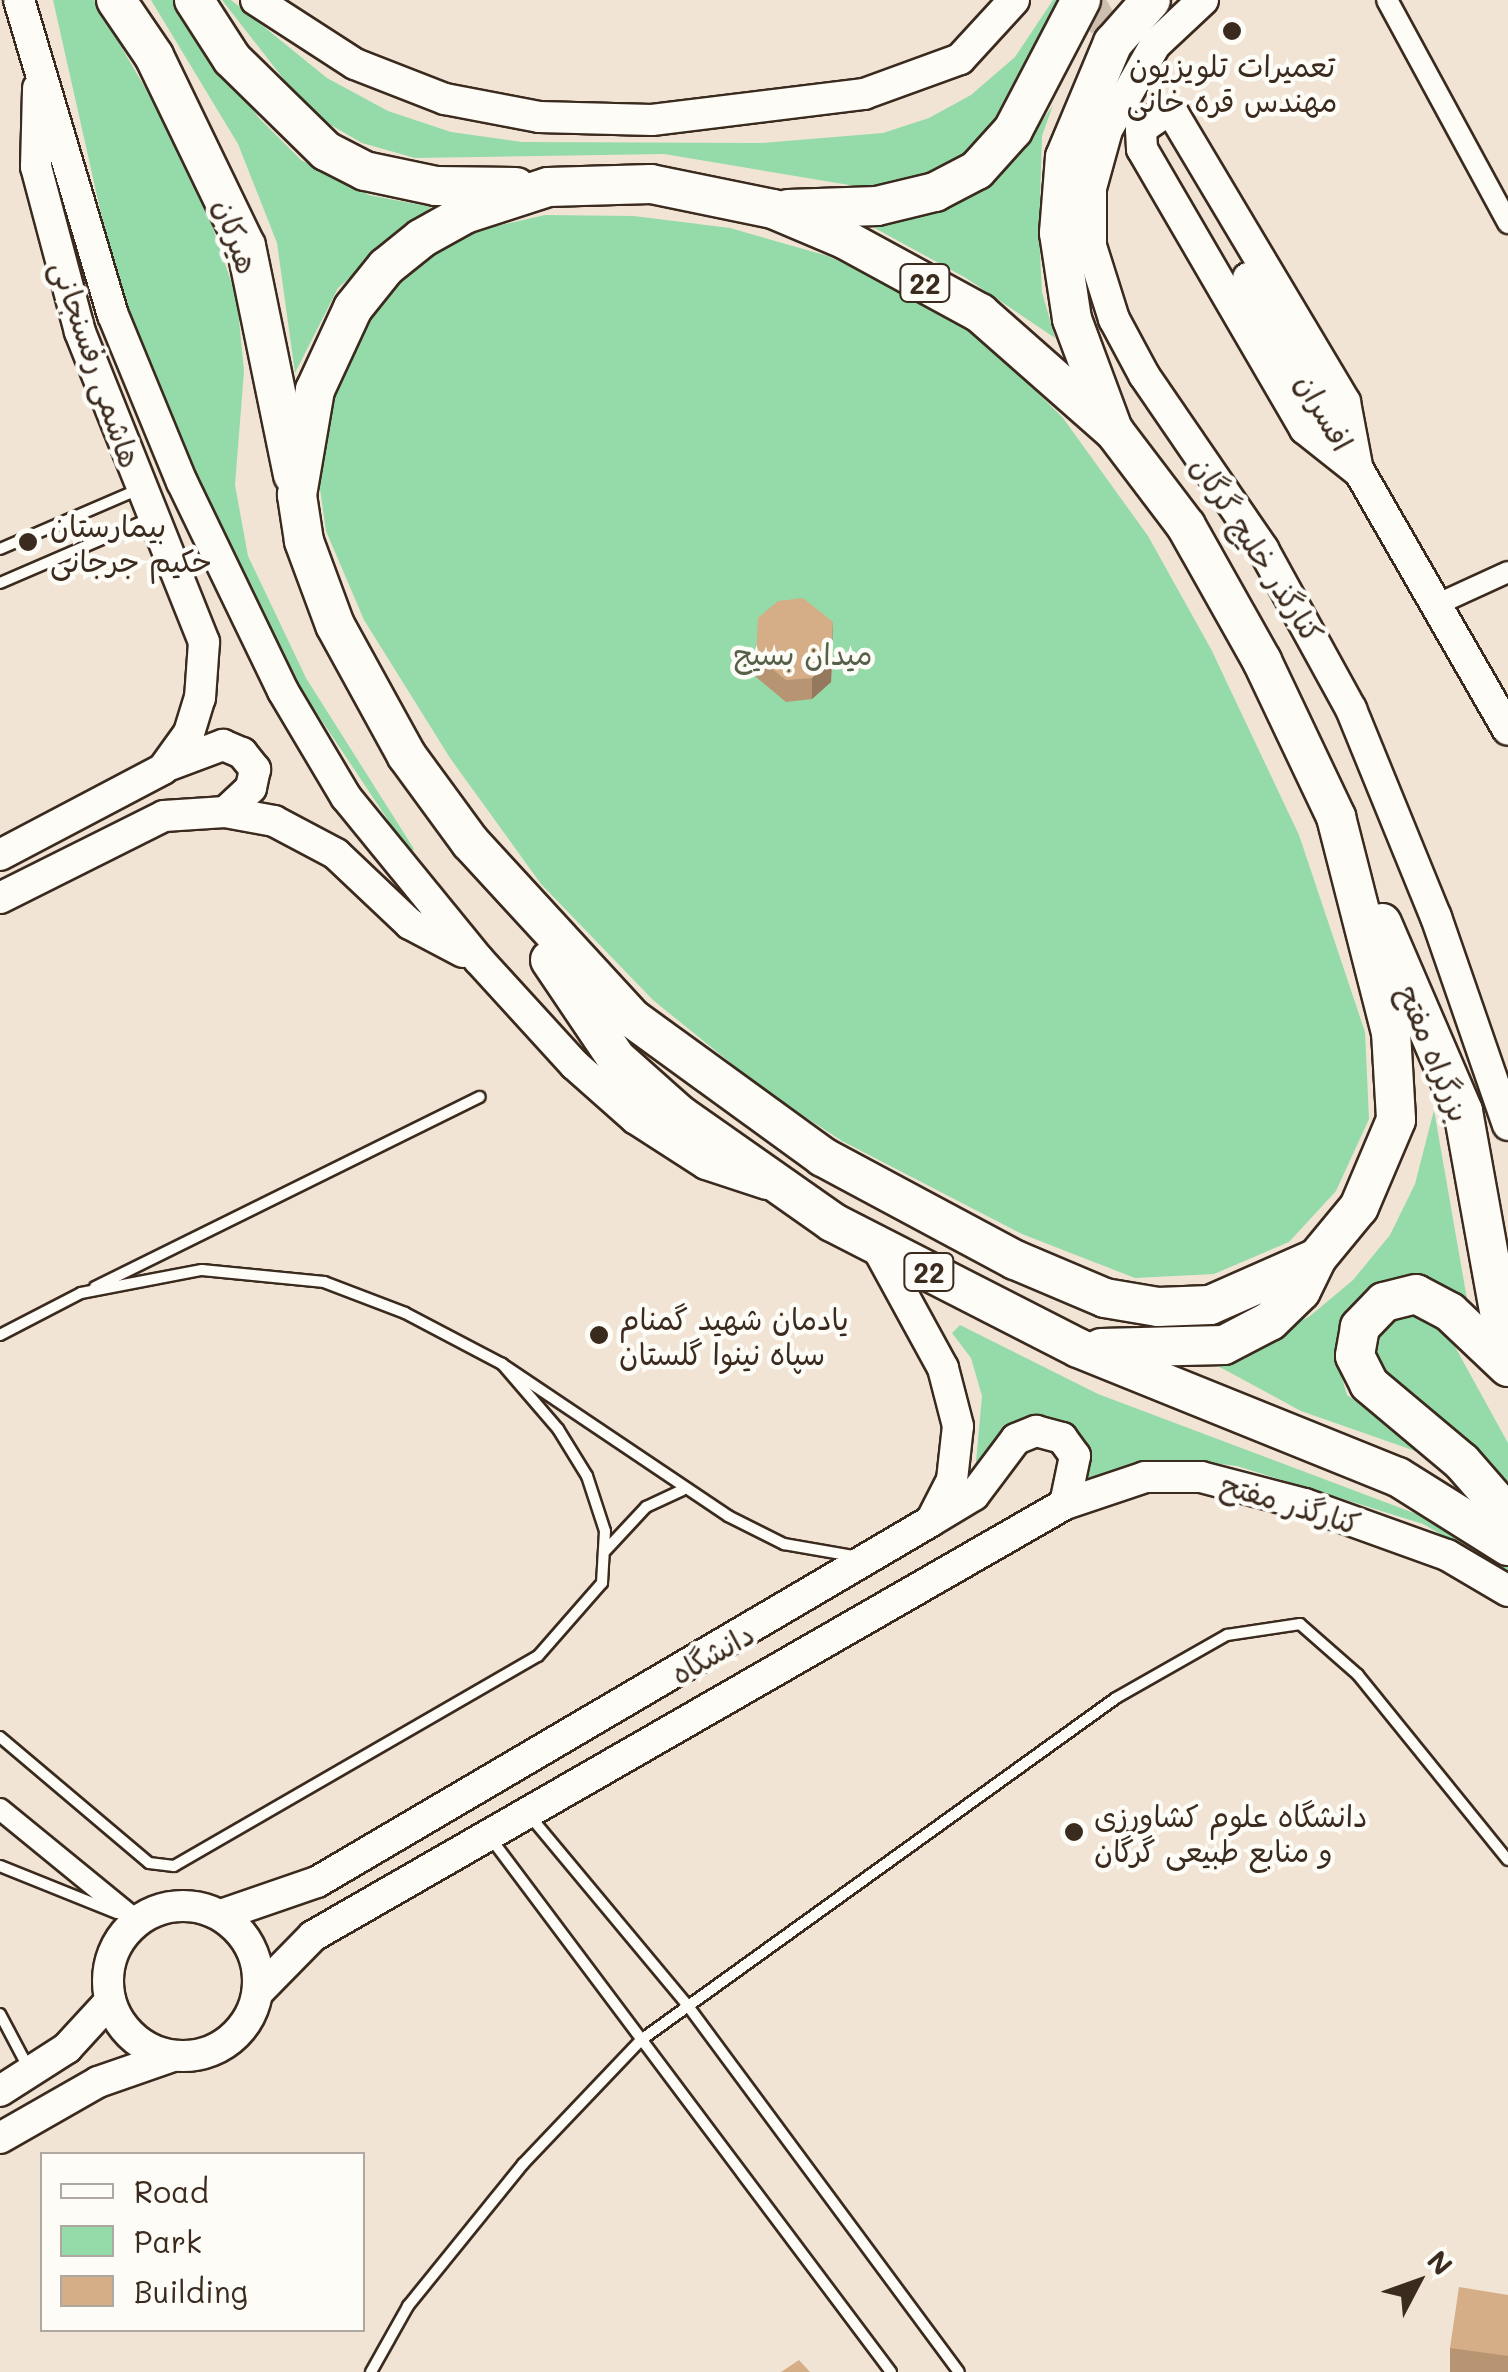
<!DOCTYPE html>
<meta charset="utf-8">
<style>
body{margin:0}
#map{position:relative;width:1508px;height:2372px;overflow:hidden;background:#f1e4d5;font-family:Mali,"Playpen Sans Arabic",sans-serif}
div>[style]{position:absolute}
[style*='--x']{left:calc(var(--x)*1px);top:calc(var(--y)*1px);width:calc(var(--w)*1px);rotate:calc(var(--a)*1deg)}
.green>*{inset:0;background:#95dba9}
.secondary-tunnel>*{height:30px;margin-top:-15px;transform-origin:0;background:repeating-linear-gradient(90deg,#cdbfb0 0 30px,transparent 0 45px)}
.roads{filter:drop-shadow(2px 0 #3b2a1e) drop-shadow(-2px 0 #3b2a1e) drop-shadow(0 2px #3b2a1e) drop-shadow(0 -2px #3b2a1e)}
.lane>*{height:10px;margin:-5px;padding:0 5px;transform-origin:5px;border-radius:5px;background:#fdfcf7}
.street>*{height:20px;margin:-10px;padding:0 10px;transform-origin:10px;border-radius:10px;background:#fdfcf7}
.secondary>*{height:30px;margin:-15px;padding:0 15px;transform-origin:15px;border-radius:15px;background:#fdfcf7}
.secondary>.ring{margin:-15px;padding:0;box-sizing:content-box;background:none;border:30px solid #fdfcf7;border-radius:50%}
.highway>*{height:38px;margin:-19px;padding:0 19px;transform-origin:19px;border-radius:19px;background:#fdfcf7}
.wall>*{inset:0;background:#b79573}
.shaded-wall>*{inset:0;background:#95795e}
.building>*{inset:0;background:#d5ad86}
.dots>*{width:28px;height:28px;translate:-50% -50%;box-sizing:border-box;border:5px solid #fdfcf7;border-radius:50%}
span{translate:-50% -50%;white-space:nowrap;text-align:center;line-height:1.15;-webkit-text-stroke:9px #fdfcf7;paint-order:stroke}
.shield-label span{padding:2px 8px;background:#fdfcf7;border:2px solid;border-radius:8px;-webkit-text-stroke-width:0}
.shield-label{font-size:28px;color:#3b2a1e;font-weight:700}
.poi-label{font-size:30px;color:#3b2a1e}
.left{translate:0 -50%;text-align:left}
.street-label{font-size:30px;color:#3b2a1e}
.park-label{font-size:30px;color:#565f48}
.legend{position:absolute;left:40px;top:2152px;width:325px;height:180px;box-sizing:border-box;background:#fdfcf7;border:2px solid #afa8a0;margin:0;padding:12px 18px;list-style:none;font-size:30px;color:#3b2a1e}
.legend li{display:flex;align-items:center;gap:20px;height:50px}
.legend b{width:50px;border:2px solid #afa8a0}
.north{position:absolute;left:1368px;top:2232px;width:100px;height:100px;-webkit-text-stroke:8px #fdfcf7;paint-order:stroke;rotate:49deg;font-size:28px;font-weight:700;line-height:40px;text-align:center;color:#3b2a1e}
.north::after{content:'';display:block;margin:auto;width:35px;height:45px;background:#3b2a1e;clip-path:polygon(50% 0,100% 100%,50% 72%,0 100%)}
</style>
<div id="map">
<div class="green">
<div style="clip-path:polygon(53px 0,94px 0,194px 172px,237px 299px,244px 371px,235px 485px,248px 556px,306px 678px,414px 849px,410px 853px,298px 685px,180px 444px,120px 298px)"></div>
<div style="clip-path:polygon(151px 0,178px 0,258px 117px,301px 160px,369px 195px,431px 207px,338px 288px,295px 373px,277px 243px,238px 144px)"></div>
<div style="clip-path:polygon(222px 0,231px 0,327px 78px,388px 111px,451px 132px,522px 142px,761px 143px,883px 133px,929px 118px,971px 95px,1015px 57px,1053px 0,1062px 0,993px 132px,954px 164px,913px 182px,873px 189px,664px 154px,415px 158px,362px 143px,310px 113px)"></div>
<div style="clip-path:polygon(1053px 105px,1042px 136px,1039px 233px,1042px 292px,1055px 338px,966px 278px,871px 226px,948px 208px,988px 183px,1021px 152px)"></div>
<div style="clip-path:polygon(545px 215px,634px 216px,730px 228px,828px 256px,882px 281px,985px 341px,1063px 418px,1148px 536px,1211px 649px,1299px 835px,1365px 1032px,1369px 1119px,1336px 1191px,1289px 1242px,1214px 1274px,1135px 1278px,1022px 1234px,842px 1141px,764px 1090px,653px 1000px,541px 884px,450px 758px,364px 620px,326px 531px,317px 468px,324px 406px,361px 321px,410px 265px,470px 232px)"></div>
<div style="clip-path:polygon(1434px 1110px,1467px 1299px,1433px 1281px,1396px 1279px,1365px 1293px,1343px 1323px,1336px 1358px,1347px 1395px,1438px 1459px,1301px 1411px,1203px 1358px,1265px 1341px,1310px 1316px,1353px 1280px,1390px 1235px,1415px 1184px)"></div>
<div style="clip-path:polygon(1405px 1314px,1429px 1316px,1448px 1334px,1508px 1443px,1508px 1482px,1459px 1432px,1398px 1392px,1372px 1356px,1385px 1322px)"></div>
<div style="clip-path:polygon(960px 1325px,1098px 1394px,1422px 1516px,1479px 1544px,1508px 1565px,1508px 1573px,1423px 1524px,1237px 1466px,1188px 1460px,1087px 1478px,1082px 1440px,1061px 1422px,1036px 1416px,1012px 1424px,975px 1473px,982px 1396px,971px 1358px,952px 1333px)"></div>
</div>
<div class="secondary-tunnel">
<div style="--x:1089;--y:0;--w:108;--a:59.4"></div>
</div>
<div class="roads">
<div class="lane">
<div style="--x:0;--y:549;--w:151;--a:-23.3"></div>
<div style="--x:0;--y:583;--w:164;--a:-23.3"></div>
<div style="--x:95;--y:1287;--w:429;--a:-26.3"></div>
<div style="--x:0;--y:1335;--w:91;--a:-27.4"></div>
<div style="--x:81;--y:1293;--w:123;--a:-10.8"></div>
<div style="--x:202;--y:1270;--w:123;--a:5.6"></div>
<div style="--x:324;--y:1282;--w:87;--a:20.9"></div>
<div style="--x:405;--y:1313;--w:110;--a:27.7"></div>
<div style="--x:502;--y:1364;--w:272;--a:33.9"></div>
<div style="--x:728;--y:1516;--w:63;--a:26.6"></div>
<div style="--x:784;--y:1544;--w:70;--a:9.9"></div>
<div style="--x:606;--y:1550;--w:59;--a:-47.1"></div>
<div style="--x:646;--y:1507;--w:40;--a:-25"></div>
<div style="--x:0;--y:1737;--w:195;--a:40.2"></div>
<div style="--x:149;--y:1863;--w:25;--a:7"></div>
<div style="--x:174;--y:1866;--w:420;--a:-30"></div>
<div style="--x:538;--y:1656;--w:97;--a:-48.8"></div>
<div style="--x:602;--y:1583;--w:52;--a:-86.7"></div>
<div style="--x:605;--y:1531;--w:58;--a:-108.1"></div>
<div style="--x:587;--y:1476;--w:55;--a:-121.7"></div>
<div style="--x:558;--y:1429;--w:86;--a:-130.7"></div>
<div style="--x:529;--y:1815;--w:249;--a:50.2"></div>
<div style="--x:688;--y:2006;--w:455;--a:53.5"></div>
<div style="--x:489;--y:1836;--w:670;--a:53.13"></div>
<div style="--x:0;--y:1866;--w:126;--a:21.9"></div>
<div style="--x:0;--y:2014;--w:64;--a:62.2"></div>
<div style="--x:371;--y:2372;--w:76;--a:-60.7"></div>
<div style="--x:408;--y:2306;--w:183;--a:-51"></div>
<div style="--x:523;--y:2164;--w:171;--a:-46.4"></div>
<div style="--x:641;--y:2040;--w:585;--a:-35.75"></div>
<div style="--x:1116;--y:1698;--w:128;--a:-29.6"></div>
<div style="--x:1227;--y:1635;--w:74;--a:-8.6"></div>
<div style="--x:1300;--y:1624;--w:77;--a:41.3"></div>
<div style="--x:1358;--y:1675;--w:238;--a:51"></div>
</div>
<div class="street">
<div style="--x:1387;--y:0;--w:254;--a:61.5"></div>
<div style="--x:1436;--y:605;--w:79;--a:-24.6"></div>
<div style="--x:0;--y:1809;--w:177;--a:39.3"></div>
</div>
<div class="secondary">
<div style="--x:19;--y:0;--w:329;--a:73.4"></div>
<div style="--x:113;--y:315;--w:181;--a:67.6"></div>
<div style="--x:182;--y:482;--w:232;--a:64.2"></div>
<div style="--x:283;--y:691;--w:123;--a:59.3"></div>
<div style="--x:346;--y:797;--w:210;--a:50.8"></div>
<div style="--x:479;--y:960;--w:142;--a:47.6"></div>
<div style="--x:575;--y:1065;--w:81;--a:41.5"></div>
<div style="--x:636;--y:1119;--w:83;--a:32.7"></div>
<div style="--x:706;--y:1164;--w:64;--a:18.2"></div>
<div style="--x:256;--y:0;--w:118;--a:32.9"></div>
<div style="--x:355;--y:64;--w:97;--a:21.3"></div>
<div style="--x:445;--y:99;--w:96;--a:10.8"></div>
<div style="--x:539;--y:117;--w:113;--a:1.5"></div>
<div style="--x:652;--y:120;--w:214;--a:-7"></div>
<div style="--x:864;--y:94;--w:102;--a:-20"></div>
<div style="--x:960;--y:59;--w:80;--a:-47.5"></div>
<div style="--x:1203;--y:0;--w:66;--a:136.8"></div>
<div style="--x:1155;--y:45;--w:98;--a:119.5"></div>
<div style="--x:1107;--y:130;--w:60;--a:105.4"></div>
<div style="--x:1091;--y:188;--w:58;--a:90"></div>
<div style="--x:1091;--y:246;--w:77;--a:72.5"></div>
<div style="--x:1114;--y:319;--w:64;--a:61.8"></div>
<div style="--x:1144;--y:375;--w:211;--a:55.6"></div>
<div style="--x:1263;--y:549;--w:183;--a:61.2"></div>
<div style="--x:1351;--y:709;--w:225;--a:67.8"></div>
<div style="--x:1436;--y:917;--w:220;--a:70.9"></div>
<div style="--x:1164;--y:113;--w:10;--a:11"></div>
<div style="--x:1174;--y:115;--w:334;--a:59.2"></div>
<div style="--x:1345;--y:402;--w:70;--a:79.3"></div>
<div style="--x:1358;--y:471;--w:68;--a:-141.6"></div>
<div style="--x:1305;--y:429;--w:324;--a:-120.2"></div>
<div style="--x:1142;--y:149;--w:20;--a:-93"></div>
<div style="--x:1141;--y:129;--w:28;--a:-35"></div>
<div style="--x:1248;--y:278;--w:521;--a:60.09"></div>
<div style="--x:167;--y:766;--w:60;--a:-20.6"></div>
<div style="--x:223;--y:745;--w:21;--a:23"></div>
<div style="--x:242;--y:753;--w:21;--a:51"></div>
<div style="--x:255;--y:769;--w:19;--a:102"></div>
<div style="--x:251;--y:788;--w:35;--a:137"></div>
<div style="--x:0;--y:855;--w:184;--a:-27.8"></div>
<div style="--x:163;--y:769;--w:44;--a:-54.2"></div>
<div style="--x:189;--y:733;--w:37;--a:-73"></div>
<div style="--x:200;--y:698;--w:56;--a:-85.9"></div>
<div style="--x:204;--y:642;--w:334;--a:-111.8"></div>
<div style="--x:80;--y:332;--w:171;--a:-104.9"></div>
<div style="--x:36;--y:167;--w:79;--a:-88.5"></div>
<div style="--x:0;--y:898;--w:183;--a:-26.6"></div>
<div style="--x:164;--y:816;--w:61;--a:-3.8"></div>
<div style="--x:225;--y:812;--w:50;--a:10.4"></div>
<div style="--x:274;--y:821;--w:70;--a:28"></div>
<div style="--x:336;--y:854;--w:102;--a:43.4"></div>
<div style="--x:410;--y:924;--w:60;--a:27.8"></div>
<div style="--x:931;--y:1521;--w:50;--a:-31.2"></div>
<div style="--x:974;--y:1495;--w:70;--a:-53.1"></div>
<div style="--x:1016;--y:1439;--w:22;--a:-22"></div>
<div style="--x:1036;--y:1431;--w:27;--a:15"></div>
<div style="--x:1062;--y:1438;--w:22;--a:54"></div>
<div style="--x:1075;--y:1456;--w:49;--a:101.8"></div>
<div class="ring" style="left:108px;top:1906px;width:120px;height:120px"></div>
<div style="--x:221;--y:1915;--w:102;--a:-19"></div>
<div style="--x:317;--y:1882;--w:712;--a:-30.45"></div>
<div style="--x:931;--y:1521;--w:46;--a:-62.9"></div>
<div style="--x:952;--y:1480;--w:54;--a:-83.7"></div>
<div style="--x:958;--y:1426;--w:60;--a:-104.5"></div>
<div style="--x:943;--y:1368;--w:141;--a:-118.7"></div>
<div style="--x:259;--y:1991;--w:77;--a:-45.5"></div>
<div style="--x:313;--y:1936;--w:867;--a:-29.88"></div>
<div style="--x:1065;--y:1504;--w:84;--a:-18.6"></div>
<div style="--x:1145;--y:1477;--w:56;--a:0"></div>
<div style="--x:1201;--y:1477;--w:107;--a:14.6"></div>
<div style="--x:1305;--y:1504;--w:151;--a:19.8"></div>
<div style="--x:1447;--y:1555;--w:71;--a:30.5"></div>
<div style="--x:0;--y:2091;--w:80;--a:-32.7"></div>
<div style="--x:67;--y:2048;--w:64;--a:-47.5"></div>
<div style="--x:0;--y:2138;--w:113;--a:-29.7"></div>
<div style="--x:98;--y:2082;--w:79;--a:-19.1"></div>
</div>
<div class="highway">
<div style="--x:116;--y:0;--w:68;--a:55.8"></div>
<div style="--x:154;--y:56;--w:211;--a:64.2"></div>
<div style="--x:246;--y:246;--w:234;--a:78.4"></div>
<div style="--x:194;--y:0;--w:70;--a:57.2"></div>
<div style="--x:232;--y:59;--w:132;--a:44.4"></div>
<div style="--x:326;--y:151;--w:44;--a:27.1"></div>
<div style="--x:365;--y:171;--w:73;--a:11.9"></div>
<div style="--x:436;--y:186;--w:80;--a:0.7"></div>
<div style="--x:651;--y:184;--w:125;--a:11.6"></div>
<div style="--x:773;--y:209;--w:79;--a:23"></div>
<div style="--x:846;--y:240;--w:153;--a:28.6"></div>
<div style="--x:980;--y:313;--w:179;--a:41.4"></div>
<div style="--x:1114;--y:431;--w:119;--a:52.8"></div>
<div style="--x:1186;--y:526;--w:155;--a:60.6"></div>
<div style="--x:1262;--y:661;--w:173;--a:64.6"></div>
<div style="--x:1336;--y:817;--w:222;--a:75.7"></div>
<div style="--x:1391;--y:1032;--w:88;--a:86.7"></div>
<div style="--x:1396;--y:1120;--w:95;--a:113"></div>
<div style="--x:1359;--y:1207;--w:66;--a:129.5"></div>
<div style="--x:1317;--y:1258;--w:117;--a:156.3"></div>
<div style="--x:1210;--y:1305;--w:52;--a:177.8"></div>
<div style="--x:1158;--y:1307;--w:54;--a:-170.4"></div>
<div style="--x:1105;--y:1298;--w:98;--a:-157.1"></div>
<div style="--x:1015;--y:1260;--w:218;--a:-151.8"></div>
<div style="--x:823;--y:1157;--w:236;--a:-144"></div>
<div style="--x:632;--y:1018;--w:239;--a:-132.6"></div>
<div style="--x:470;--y:842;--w:107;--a:-126.2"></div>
<div style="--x:407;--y:756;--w:149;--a:-118.8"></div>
<div style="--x:335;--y:625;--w:90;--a:-110.3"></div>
<div style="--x:304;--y:541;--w:47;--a:-98.7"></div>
<div style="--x:297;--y:495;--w:107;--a:-80.3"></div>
<div style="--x:315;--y:390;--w:90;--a:-65.1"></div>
<div style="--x:353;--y:308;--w:53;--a:-51.2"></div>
<div style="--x:386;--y:267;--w:46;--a:-38.9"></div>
<div style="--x:422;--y:238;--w:49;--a:-29.2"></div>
<div style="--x:465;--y:214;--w:87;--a:-18"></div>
<div style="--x:548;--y:187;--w:103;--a:-1.7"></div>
<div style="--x:788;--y:209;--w:89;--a:-1.9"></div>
<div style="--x:877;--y:206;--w:60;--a:-13.6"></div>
<div style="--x:935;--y:192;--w:47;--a:-27.6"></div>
<div style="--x:977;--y:170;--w:54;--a:-48"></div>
<div style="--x:1013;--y:130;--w:147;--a:-62.4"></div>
<div style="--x:1111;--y:424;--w:112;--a:-110.4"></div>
<div style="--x:1072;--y:319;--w:87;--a:-98.6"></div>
<div style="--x:1059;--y:233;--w:76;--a:-85.5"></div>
<div style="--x:1065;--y:157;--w:124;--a:-67.2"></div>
<div style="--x:1113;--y:43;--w:57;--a:-48.5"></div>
<div style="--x:1382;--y:923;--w:205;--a:66.7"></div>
<div style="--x:1463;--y:1111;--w:253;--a:79.8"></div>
<div style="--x:550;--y:960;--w:118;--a:56"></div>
<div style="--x:616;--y:1058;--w:86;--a:41.7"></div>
<div style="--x:680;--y:1115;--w:186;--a:35.1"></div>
<div style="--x:832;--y:1222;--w:276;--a:27.1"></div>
<div style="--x:1078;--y:1348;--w:345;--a:22"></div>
<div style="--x:1398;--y:1477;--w:130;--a:32.1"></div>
<div style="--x:1101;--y:1348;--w:123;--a:-1.4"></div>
<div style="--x:1224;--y:1345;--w:52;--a:-27.6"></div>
<div style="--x:1270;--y:1321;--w:43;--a:-44.1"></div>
<div style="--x:1301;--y:1291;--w:37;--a:-64"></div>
<div style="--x:1508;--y:1367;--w:80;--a:-136.5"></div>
<div style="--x:1450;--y:1312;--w:38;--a:-152"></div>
<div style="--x:1416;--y:1294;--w:33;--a:166"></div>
<div style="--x:1384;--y:1302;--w:35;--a:134"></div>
<div style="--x:1360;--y:1327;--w:29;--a:100"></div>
<div style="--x:1355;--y:1356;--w:31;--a:63"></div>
<div style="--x:1369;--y:1384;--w:121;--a:40"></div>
<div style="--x:1462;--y:1462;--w:70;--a:49"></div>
</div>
</div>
<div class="wall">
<div style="clip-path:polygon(833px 644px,831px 682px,812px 699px,786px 702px,756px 677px,756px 656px)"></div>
<div style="clip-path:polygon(1508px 2295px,1508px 2372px,1450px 2372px,1450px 2348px)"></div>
</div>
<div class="shaded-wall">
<div style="clip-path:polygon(833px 622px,831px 682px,812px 699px,812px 678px)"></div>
</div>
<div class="building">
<div style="clip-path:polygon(803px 598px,833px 622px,831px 660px,812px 678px,786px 680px,756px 656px,758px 618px,778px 601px)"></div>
<div style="clip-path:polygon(1459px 2287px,1508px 2295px,1508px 2356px,1450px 2348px)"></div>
<div style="clip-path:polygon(799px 2360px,810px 2372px,781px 2372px)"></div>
</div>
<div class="dots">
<div style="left:1232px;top:31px;background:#3b2a1e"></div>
<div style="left:28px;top:542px;background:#3b2a1e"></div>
<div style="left:599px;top:1335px;background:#3b2a1e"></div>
<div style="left:1074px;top:1832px;background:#3b2a1e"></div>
</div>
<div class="shield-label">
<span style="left:925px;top:283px">22</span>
<span style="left:929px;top:1272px">22</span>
</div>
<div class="poi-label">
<span style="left:1232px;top:82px">تعمیرات تلویزیون<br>مهندس قره خانی</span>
<span class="left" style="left:50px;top:542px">بیمارستان<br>حکیم جرجانی</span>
<span class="left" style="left:619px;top:1335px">یادمان شهید گمنام<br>سپاه نینوا گلستان</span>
<span class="left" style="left:1094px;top:1832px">دانشگاه علوم کشاورزی<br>و منابع طبیعی گرگان</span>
</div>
<div class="street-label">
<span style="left:237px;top:236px;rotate:71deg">هیرکان</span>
<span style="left:97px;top:364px;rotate:71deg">هاشمی رفسنجانی</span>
<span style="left:1325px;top:412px;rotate:60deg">افسران</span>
<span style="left:1258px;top:549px;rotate:57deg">کنارگذر خلیج گرگان</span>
<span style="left:1435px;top:1053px;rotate:68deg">بزرگراه مفتح</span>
<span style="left:1291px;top:1503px;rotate:17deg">کنارگذر مفتح</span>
<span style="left:712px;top:1653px;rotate:-30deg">دانشگاه</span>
</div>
<div class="park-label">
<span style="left:803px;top:653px">میدان بسیج</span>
</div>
<ul class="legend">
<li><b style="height:12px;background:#fdfcf7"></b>Road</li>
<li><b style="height:28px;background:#95dba9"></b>Park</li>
<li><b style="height:28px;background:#d5ad86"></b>Building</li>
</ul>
<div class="north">N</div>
</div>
